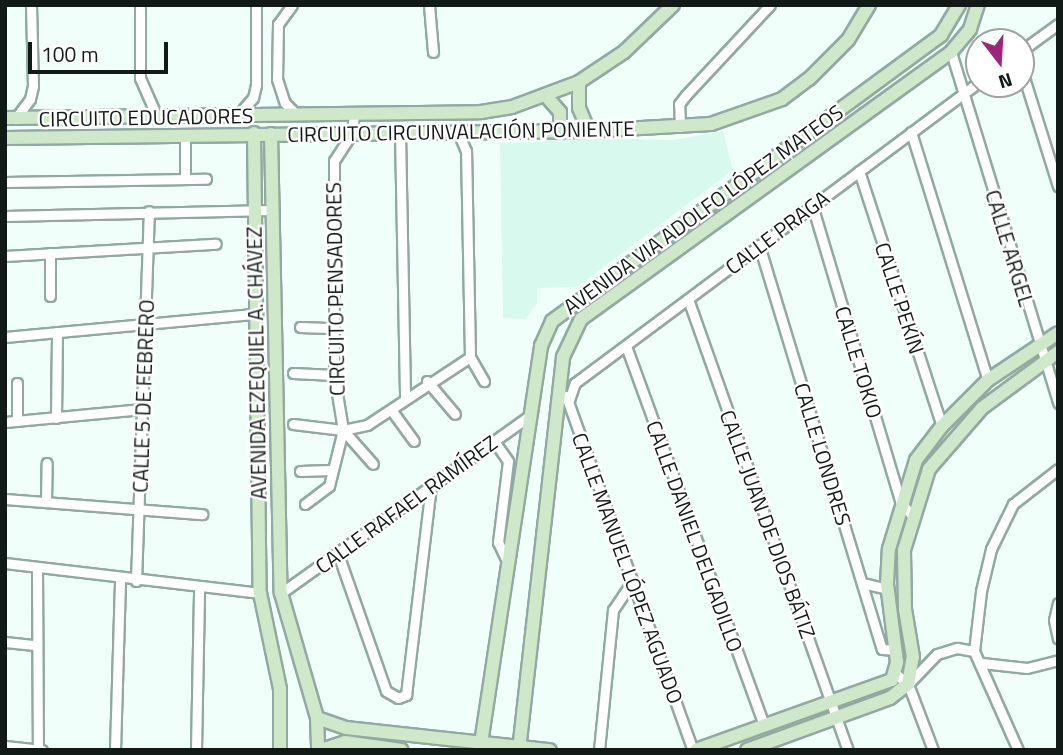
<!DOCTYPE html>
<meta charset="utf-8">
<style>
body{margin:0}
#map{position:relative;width:1063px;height:755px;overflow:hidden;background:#f1fffa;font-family:"Titillium Web",sans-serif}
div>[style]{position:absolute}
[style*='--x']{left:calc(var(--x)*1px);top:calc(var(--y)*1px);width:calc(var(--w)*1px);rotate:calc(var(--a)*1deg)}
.built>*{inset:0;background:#d8f9ee}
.roads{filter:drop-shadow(2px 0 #92a9a1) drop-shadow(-2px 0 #92a9a1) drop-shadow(0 2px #92a9a1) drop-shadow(0 -2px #92a9a1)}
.street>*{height:9px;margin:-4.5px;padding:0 4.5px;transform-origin:4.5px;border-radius:4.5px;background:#fff}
.secondary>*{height:12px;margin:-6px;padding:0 6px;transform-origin:6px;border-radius:6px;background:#d0e8ca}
span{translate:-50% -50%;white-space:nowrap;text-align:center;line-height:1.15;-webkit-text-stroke:5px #fff;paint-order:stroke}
.street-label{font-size:21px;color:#111a17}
.frame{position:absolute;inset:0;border:7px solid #111a17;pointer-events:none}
.north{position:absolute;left:965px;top:28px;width:70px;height:70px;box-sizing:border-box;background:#fff;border:2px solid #a0a3a2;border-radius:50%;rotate:163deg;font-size:19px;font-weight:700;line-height:28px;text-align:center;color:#111a17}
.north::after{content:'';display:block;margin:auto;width:24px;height:32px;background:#9d257e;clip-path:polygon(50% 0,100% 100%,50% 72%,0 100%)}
.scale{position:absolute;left:28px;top:42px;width:140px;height:32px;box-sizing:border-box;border:4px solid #111a17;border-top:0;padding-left:9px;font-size:21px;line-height:24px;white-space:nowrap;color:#111a17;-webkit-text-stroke:5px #fff;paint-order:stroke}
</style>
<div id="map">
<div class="built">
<div style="clip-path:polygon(723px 131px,733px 170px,577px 287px,537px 288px,537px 303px,526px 319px,503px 318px,500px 143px,545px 142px,545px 137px,674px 140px)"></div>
</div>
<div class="roads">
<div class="street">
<div style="--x:140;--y:5;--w:73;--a:90"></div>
<div style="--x:140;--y:78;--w:43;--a:66.4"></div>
<div style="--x:292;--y:5;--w:24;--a:126"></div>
<div style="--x:278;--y:24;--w:55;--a:91"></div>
<div style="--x:277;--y:79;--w:25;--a:72"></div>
<div style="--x:285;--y:103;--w:16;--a:45"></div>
<div style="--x:429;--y:5;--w:47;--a:85.1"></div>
<div style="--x:1021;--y:51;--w:46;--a:-36.1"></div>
<div style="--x:951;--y:52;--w:367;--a:73"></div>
<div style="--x:1021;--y:68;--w:124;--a:72.6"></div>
<div style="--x:354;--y:113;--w:20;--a:96"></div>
<div style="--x:352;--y:133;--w:33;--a:123"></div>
<div style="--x:334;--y:161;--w:214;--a:90"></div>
<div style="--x:334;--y:375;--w:56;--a:80.7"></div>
<div style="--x:343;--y:430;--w:45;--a:48.6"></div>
<div style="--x:238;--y:115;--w:23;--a:-49"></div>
<div style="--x:253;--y:98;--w:13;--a:-77"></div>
<div style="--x:256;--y:85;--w:80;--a:-90"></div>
<div style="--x:15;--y:119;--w:25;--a:-53"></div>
<div style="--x:30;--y:99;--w:13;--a:-77"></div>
<div style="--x:33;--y:86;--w:81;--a:-91.4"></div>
<div style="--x:680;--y:127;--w:23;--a:-92"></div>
<div style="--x:679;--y:104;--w:11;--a:-52"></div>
<div style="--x:686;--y:95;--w:123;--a:-47"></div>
<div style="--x:911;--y:132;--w:260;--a:72.8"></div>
<div style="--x:400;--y:133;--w:264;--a:88.9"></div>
<div style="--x:859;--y:171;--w:268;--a:72"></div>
<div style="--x:185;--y:179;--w:44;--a:-90"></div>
<div style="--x:5;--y:182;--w:201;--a:-0.9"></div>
<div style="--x:812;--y:205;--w:309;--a:73.4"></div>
<div style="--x:900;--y:501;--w:19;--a:51"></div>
<div style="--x:5;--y:216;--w:266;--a:-1.3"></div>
<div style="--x:759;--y:245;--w:422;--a:73.1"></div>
<div style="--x:882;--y:649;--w:14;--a:4"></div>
<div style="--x:5;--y:256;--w:211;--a:-3.3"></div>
<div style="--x:50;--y:296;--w:43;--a:-90"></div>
<div style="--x:688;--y:299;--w:479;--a:70.5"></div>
<div style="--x:300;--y:327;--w:34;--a:2"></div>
<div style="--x:5;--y:337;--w:249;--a:-5.3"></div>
<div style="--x:626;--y:346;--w:404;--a:70"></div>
<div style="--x:470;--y:357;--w:28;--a:60"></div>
<div style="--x:293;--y:373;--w:41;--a:2.8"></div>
<div style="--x:427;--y:381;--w:43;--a:49.7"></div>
<div style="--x:17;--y:383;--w:38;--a:90"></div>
<div style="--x:566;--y:396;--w:376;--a:70.3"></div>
<div style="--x:569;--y:400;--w:18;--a:-71"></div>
<div style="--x:575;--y:383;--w:504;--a:-36.69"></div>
<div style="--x:392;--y:411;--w:37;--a:54"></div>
<div style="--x:56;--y:418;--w:86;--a:-89.3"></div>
<div style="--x:5;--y:422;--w:138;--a:-5.4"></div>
<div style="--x:293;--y:424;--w:50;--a:6.8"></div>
<div style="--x:343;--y:430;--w:25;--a:-12"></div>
<div style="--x:367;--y:425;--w:123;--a:-33.4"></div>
<div style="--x:470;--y:357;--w:206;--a:-91.1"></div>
<div style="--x:466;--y:151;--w:21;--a:-113"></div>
<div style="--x:494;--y:441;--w:24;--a:55"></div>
<div style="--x:508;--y:461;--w:82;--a:97"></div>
<div style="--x:498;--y:542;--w:17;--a:65"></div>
<div style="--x:300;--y:471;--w:30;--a:-2"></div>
<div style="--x:5;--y:499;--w:198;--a:4.4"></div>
<div style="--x:46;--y:502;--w:39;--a:-89"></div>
<div style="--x:305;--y:504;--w:30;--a:-37"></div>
<div style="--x:329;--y:486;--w:58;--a:-76"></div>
<div style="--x:338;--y:554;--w:145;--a:70.7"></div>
<div style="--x:386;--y:691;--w:14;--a:30"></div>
<div style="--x:398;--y:698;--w:9;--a:-21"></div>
<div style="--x:406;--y:695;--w:210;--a:-83.2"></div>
<div style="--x:5;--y:563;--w:257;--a:6.7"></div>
<div style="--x:37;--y:568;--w:182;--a:89.7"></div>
<div style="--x:136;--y:581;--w:370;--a:-88"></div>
<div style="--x:862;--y:583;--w:26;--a:13"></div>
<div style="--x:281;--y:593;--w:307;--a:-35.5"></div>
<div style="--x:1058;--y:603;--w:17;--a:103"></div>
<div style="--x:1054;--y:620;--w:19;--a:78"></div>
<div style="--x:5;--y:642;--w:30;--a:6"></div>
<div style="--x:982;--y:663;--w:45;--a:6.3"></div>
<div style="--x:1027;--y:668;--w:32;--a:-14"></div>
<div style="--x:896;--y:674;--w:16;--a:40"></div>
<div style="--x:908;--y:684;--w:71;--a:69.3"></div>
<div style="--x:909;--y:683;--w:40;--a:-46"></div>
<div style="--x:937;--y:654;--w:21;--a:-17"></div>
<div style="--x:957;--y:648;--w:17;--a:10"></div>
<div style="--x:5;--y:746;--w:37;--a:6"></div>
<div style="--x:115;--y:750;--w:171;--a:-88.3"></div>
<div style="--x:196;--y:750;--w:163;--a:-88.9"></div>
<div style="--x:599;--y:750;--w:141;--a:-84.3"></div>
<div style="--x:613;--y:610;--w:32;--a:-56"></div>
<div style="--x:1018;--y:750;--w:108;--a:-114"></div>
<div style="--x:974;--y:651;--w:60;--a:-83.3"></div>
<div style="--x:981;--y:591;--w:43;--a:-76.6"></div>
<div style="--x:991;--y:549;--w:50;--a:-63.9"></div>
<div style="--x:1013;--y:504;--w:57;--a:-37.9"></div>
</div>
<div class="secondary">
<div style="--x:579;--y:82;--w:26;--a:90"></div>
<div style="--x:579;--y:108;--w:25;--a:67"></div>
<div style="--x:547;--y:97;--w:20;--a:49"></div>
<div style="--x:560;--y:112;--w:19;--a:90"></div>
<div style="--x:5;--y:118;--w:476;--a:-0.7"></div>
<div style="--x:481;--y:112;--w:31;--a:-9"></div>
<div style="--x:512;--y:107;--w:72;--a:-20.5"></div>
<div style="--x:579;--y:82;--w:54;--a:-33.7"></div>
<div style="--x:624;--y:52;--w:68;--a:-43.8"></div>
<div style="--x:254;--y:133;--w:460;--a:89.3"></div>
<div style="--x:260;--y:593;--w:98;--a:78.2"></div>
<div style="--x:280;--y:689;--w:61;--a:90"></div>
<div style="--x:271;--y:134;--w:459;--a:88.8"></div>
<div style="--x:281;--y:593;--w:130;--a:73.9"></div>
<div style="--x:317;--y:718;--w:32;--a:88"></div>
<div style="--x:5;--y:138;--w:584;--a:-0.69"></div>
<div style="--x:589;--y:131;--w:122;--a:-3.3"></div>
<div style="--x:711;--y:124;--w:75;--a:-19.4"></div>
<div style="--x:782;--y:99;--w:34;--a:-37"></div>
<div style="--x:809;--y:79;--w:55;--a:-45"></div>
<div style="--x:848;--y:40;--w:41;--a:-59"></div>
<div style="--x:317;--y:718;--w:31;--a:19"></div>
<div style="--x:346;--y:728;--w:205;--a:6.2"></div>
<div style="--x:321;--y:750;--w:25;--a:-18"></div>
<div style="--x:345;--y:742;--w:57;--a:8.1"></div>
<div style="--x:480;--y:750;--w:409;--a:-81.4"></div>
<div style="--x:541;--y:346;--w:27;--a:-66"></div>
<div style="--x:552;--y:321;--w:483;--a:-36.3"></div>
<div style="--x:941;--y:35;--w:35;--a:-59"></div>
<div style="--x:519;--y:750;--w:395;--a:-83.6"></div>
<div style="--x:563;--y:357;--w:42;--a:-64.7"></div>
<div style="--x:581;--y:319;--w:456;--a:-35.8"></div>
<div style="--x:951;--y:52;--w:30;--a:-50"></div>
<div style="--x:970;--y:29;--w:25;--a:-72"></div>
<div style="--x:696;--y:750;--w:208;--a:-19.7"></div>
<div style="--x:892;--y:680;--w:19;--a:-74"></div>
<div style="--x:897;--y:662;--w:79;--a:-97.3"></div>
<div style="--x:887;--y:584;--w:35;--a:-87"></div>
<div style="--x:889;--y:549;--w:93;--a:-73.1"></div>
<div style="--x:916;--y:460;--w:43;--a:-52.6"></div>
<div style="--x:942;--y:426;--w:65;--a:-45"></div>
<div style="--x:988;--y:380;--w:84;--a:-33.9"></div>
<div style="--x:747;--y:750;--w:152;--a:-20"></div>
<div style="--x:890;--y:698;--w:23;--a:-38"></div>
<div style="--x:908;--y:684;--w:27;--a:-80"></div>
<div style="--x:913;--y:657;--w:49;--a:-99.5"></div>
<div style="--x:905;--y:609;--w:59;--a:-91"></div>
<div style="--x:904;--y:550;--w:85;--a:-72.8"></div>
<div style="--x:929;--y:469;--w:81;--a:-49"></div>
<div style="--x:982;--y:408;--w:94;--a:-36.4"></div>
</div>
</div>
<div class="street-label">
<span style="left:146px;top:117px;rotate:-1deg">CIRCUITO EDUCADORES</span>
<span style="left:461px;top:131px;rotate:-1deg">CIRCUITO CIRCUNVALACIÓN PONIENTE</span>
<span style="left:703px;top:209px;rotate:-36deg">AVENIDA VIA ADOLFO LÓPEZ MATEOS</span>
<span style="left:777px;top:232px;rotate:-37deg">CALLE PRAGA</span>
<span style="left:1010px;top:248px;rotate:73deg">CALLE ARGEL</span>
<span style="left:335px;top:289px;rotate:-91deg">CIRCUITO PENSADORES</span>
<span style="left:900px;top:298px;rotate:72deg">CALLE PEKÍN</span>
<span style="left:859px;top:362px;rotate:73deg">CALLE TOKIO</span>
<span style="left:256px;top:363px;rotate:-91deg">AVENIDA EZEQUIEL A. CHÁVEZ</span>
<span style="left:143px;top:396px;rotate:-88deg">CALLE 5 DE FEBRERO</span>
<span style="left:823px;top:454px;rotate:73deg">CALLE LONDRES</span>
<span style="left:406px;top:504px;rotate:-36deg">CALLE RAFAEL RAMÍREZ</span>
<span style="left:768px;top:524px;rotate:70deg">CALLE JUAN DE DIOS BÁTIZ</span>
<span style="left:695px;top:536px;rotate:70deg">CALLE DANIEL DELGADILLO</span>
<span style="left:628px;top:568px;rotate:70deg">CALLE MANUEL LÓPEZ AGUADO</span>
</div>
<div class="frame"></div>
<div class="north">N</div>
<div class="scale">100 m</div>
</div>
